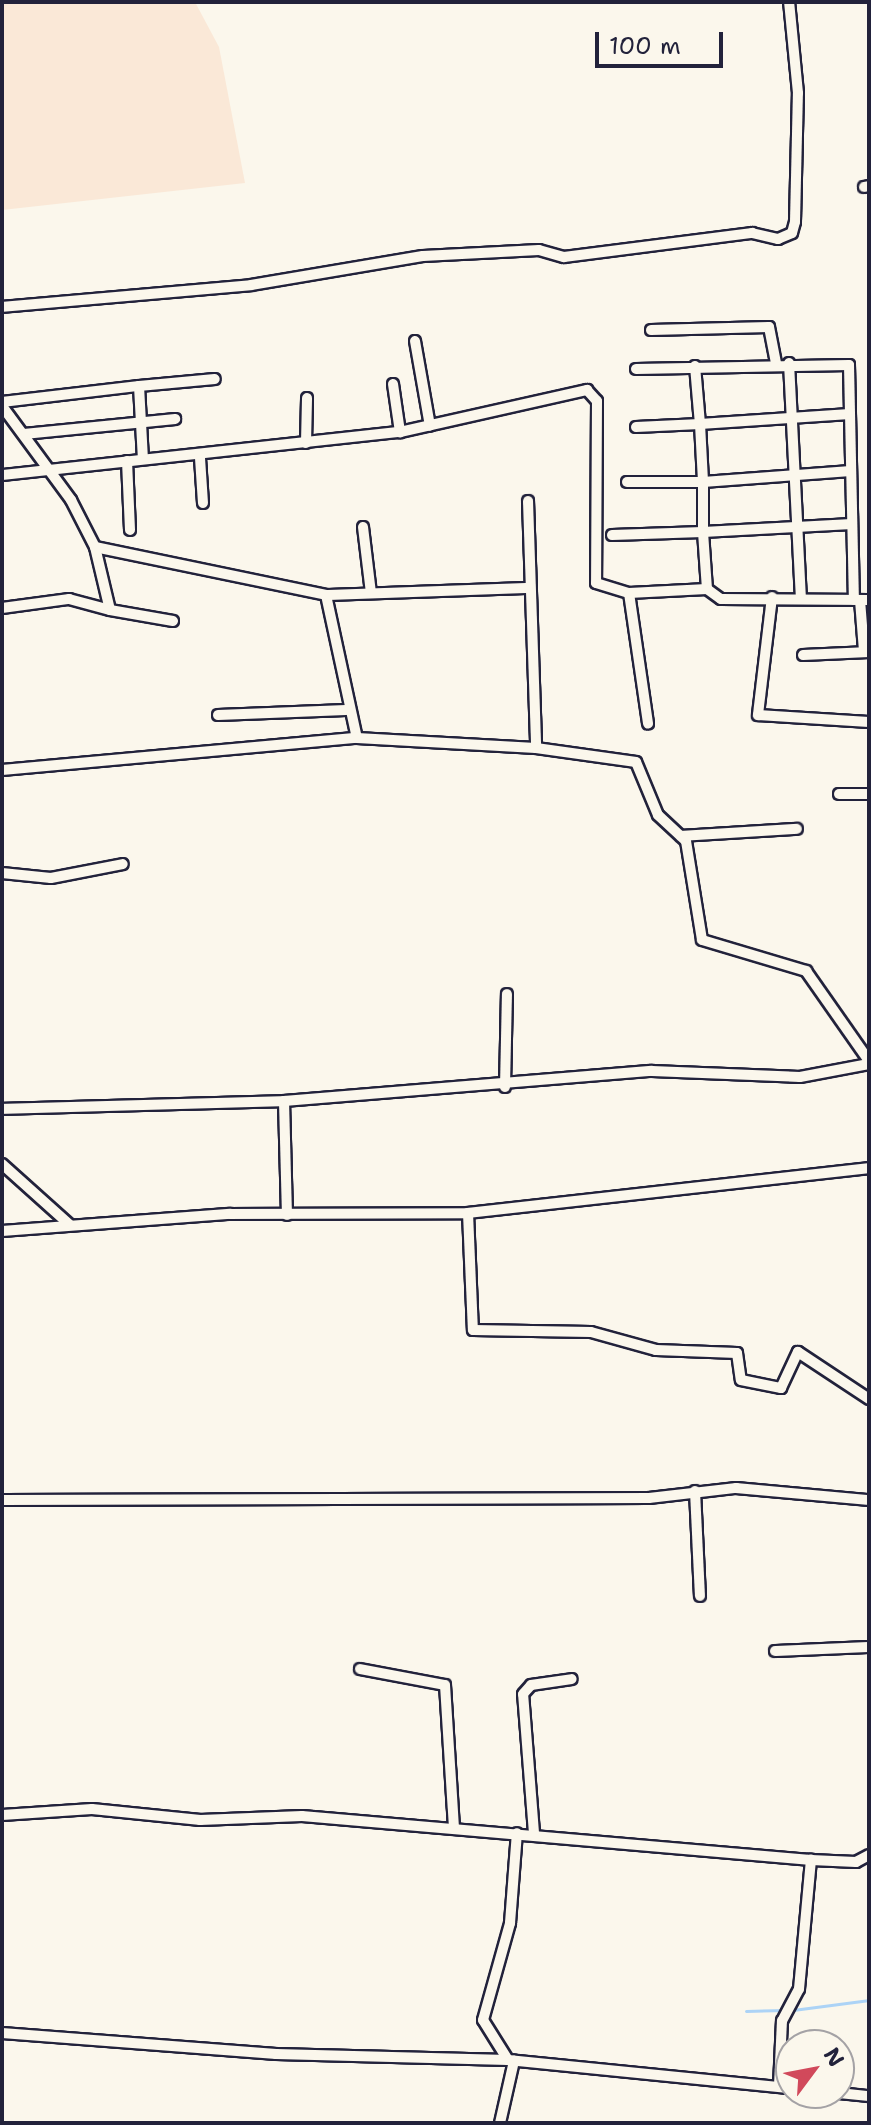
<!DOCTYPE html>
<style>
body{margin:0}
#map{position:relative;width:871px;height:2125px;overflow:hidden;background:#fbf7ec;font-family:"Shantell Sans",sans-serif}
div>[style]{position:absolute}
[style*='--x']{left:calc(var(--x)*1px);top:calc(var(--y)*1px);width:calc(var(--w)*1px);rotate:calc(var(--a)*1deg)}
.built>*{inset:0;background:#fae8d7}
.stream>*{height:3px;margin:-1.5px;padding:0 1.5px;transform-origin:1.5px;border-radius:1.5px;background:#acd3f6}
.roads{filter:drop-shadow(2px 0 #22223b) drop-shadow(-2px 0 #22223b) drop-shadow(0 2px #22223b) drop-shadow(0 -2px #22223b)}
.minor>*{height:10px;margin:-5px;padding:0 5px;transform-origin:5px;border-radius:5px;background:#fbf7ec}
span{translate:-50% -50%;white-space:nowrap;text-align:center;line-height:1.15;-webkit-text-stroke:7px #fbf7ec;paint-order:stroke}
.frame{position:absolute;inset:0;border:4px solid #22223b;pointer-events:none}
.north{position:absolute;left:775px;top:2029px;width:80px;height:80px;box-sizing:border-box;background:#fbf7ec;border:2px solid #a4a2a5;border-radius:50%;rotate:58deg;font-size:22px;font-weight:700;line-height:32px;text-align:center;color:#22223b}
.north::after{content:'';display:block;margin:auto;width:28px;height:36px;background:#d1495b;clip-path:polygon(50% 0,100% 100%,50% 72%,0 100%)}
.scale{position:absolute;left:595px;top:32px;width:128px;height:36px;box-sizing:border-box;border:4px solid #22223b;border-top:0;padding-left:10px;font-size:24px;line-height:28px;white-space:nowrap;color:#22223b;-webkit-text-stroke:6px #fbf7ec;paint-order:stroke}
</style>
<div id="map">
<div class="built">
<div style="clip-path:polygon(2px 2px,195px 2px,219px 47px,245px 183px,2px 210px)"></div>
</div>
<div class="stream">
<div style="--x:793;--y:2010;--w:77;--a:-7.5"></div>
<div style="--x:746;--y:2011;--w:40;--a:-1.4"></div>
</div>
<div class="roads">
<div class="minor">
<div style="--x:864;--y:187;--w:5;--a:-11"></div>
<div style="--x:2;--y:307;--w:250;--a:-5"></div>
<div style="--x:251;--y:285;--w:174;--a:-9.6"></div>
<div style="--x:423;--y:256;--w:116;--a:-3"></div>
<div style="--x:539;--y:250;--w:26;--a:16"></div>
<div style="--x:564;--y:257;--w:190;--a:-7.3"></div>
<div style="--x:752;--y:233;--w:27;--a:13"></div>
<div style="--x:778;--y:239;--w:15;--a:-23"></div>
<div style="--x:792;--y:233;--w:11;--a:-75"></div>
<div style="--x:795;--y:222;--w:129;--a:-88.7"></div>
<div style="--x:798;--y:93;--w:91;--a:-95.6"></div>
<div style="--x:651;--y:330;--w:118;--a:-1.5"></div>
<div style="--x:769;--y:327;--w:37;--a:79"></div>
<div style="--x:415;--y:341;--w:86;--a:80"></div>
<div style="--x:789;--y:363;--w:234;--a:87.1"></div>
<div style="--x:695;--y:366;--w:58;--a:85.1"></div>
<div style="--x:700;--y:424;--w:150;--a:-3.8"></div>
<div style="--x:636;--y:369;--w:213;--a:-1.1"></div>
<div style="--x:849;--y:365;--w:235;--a:88.8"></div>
<div style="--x:393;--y:384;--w:49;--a:81.7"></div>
<div style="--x:139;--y:386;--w:76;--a:-5.3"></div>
<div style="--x:2;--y:402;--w:138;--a:-6.7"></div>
<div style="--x:139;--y:386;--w:73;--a:86.9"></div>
<div style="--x:2;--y:406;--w:117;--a:53.7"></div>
<div style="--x:71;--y:500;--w:53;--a:62.9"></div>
<div style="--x:95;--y:547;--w:236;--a:11.7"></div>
<div style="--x:326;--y:595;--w:146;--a:77.8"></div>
<div style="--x:357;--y:738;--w:179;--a:3.2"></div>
<div style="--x:536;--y:748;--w:101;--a:8"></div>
<div style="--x:636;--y:762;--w:57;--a:67.5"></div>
<div style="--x:658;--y:815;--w:38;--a:43"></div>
<div style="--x:686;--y:841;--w:100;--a:80.8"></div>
<div style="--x:702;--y:940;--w:109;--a:16.6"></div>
<div style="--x:806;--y:971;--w:110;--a:55"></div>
<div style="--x:636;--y:427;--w:64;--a:-2.7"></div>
<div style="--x:700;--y:424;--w:58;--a:87"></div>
<div style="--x:703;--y:482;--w:148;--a:-4.3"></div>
<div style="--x:24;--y:434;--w:152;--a:-5.7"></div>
<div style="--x:306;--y:443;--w:45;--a:-88.7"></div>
<div style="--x:200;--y:458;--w:45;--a:86.2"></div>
<div style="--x:127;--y:461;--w:69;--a:87.5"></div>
<div style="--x:2;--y:475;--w:400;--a:-6.2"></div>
<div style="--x:400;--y:432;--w:192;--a:-12.7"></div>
<div style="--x:587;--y:390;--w:15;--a:48"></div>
<div style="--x:597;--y:401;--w:182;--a:90.3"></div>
<div style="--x:596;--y:583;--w:34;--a:17"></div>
<div style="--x:629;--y:593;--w:78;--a:-2.9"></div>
<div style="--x:627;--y:482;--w:76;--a:0"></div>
<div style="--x:703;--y:482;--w:50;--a:90"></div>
<div style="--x:703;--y:532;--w:149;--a:-3.1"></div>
<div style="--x:528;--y:501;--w:247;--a:88.1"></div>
<div style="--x:363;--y:527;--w:66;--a:83.1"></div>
<div style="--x:612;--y:535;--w:91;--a:-1.9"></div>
<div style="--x:703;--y:532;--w:57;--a:86"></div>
<div style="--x:707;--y:589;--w:17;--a:36"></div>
<div style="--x:721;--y:599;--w:148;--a:0.4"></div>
<div style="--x:629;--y:593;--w:132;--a:81.7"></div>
<div style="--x:326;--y:595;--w:202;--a:-2"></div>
<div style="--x:772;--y:597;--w:119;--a:96.8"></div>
<div style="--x:758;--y:715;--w:111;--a:3.6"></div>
<div style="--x:860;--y:600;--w:51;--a:85.5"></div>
<div style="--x:2;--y:608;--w:68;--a:-7.7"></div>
<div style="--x:69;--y:599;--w:42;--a:15"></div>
<div style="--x:110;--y:610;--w:65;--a:-103.4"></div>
<div style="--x:110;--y:610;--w:64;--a:9.9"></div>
<div style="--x:803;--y:655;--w:66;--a:-2.6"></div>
<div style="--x:218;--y:715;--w:128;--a:-2.2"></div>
<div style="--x:2;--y:770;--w:356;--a:-5.2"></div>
<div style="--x:839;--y:794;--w:30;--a:0"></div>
<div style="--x:681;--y:836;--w:116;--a:-3.5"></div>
<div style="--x:2;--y:873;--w:49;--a:5.8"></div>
<div style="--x:51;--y:878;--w:73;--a:-11"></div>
<div style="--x:505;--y:1087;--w:93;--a:-88.8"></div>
<div style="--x:284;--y:1101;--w:369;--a:-4.7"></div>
<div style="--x:652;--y:1071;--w:148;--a:2.3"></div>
<div style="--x:800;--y:1077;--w:70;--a:-10.7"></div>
<div style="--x:2;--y:1109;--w:282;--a:-1.6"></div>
<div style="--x:284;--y:1101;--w:114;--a:88.5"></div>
<div style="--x:2;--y:1164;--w:91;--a:41.9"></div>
<div style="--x:468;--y:1213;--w:117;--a:87.6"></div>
<div style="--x:473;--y:1330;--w:118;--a:1"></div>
<div style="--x:591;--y:1332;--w:67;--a:15.5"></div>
<div style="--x:656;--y:1350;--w:81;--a:2.1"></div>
<div style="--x:737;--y:1353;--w:27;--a:82"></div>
<div style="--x:741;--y:1380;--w:41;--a:11.3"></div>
<div style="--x:781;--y:1388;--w:40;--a:-65"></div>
<div style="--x:798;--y:1352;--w:85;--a:33.5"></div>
<div style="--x:2;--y:1231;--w:229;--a:-4.3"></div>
<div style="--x:230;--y:1214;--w:238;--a:-0.2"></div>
<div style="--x:468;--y:1213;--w:404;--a:-6.4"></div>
<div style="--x:695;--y:1491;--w:105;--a:87.3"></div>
<div style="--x:2;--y:1500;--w:647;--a:-0.18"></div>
<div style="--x:649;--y:1498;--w:88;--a:-6.6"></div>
<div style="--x:736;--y:1488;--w:134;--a:5.2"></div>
<div style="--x:775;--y:1651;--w:94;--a:-2.4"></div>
<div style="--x:360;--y:1669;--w:86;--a:10.7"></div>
<div style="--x:445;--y:1685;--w:143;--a:86.4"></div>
<div style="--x:2;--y:1815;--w:90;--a:-3.8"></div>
<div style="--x:92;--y:1809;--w:109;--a:5.8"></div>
<div style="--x:200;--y:1820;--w:102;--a:-2.2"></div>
<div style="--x:302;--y:1816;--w:511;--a:4.94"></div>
<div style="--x:811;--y:1860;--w:45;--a:2.5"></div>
<div style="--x:856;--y:1862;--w:15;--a:-28"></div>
<div style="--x:534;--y:1833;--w:139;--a:-94.5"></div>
<div style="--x:523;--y:1694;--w:12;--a:-48"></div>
<div style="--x:531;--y:1685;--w:41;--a:-8.3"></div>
<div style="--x:2;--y:2033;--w:275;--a:4.4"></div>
<div style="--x:276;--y:2054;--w:232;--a:1.5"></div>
<div style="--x:508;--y:2060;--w:284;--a:5.7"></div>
<div style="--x:508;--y:2060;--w:47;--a:-122"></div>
<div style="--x:483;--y:2020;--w:101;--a:-74.4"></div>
<div style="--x:510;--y:1923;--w:90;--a:-85.6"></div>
<div style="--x:779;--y:2086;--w:65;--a:-87.4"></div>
<div style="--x:782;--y:2021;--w:36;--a:-62"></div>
<div style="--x:799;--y:1989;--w:130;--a:-84.7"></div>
<div style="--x:839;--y:2093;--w:30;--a:6"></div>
<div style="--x:500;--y:2123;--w:64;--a:-77.3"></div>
</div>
</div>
<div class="frame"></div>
<div class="north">N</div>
<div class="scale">100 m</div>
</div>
